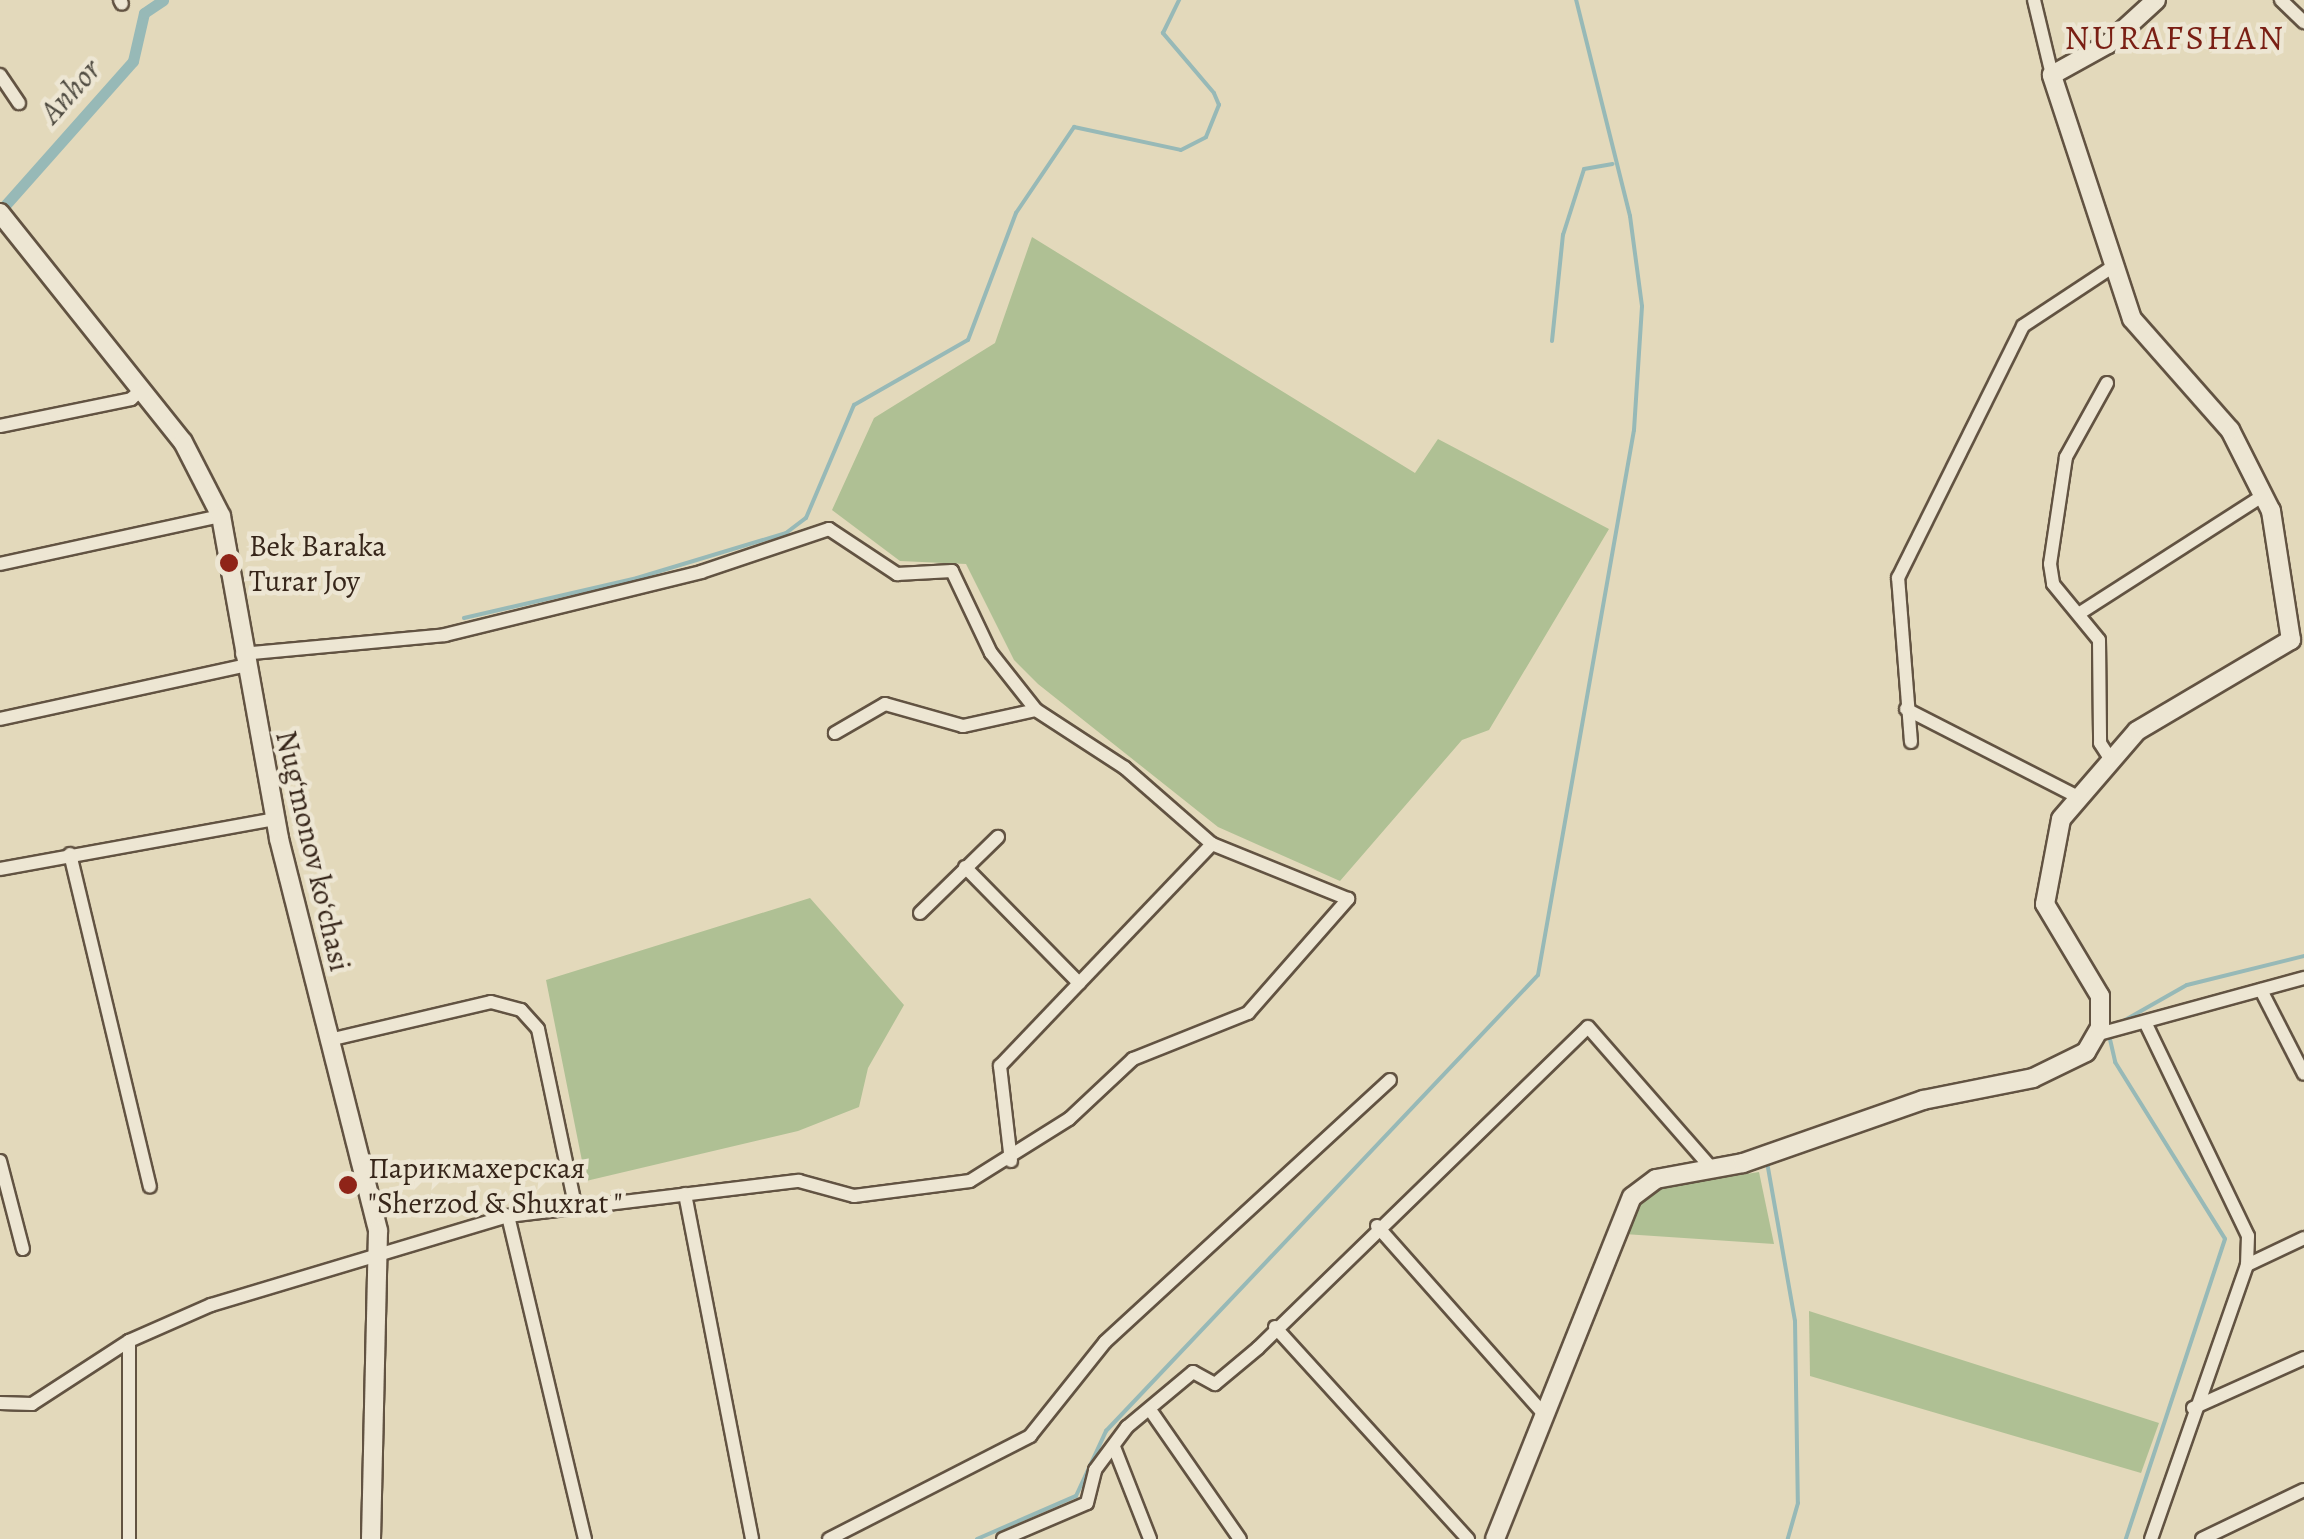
<!DOCTYPE html>
<meta charset="utf-8">
<style>
body{margin:0}
#map{position:relative;width:2304px;height:1539px;overflow:hidden;background:#e3d9bb;font-family:Alegreya,serif}
div>[style]{position:absolute}
[style*='--x']{left:calc(var(--x)*1px);top:calc(var(--y)*1px);width:calc(var(--w)*1px);rotate:calc(var(--a)*1deg)}
.green>*{inset:0;background:#afc094}
.stream>*{height:4px;margin:-2px;padding:0 2px;transform-origin:2px;border-radius:2px;background:#97b9b7}
.canal>*{height:11px;margin:-5.5px;padding:0 5.5px;transform-origin:5.5px;border-radius:5.5px;background:#97b9b7}
.roads{filter:drop-shadow(2px 0 #625342) drop-shadow(-2px 0 #625342) drop-shadow(0 2px #625342) drop-shadow(0 -2px #625342)}
.street>*{height:12px;margin:-6px;padding:0 6px;transform-origin:6px;border-radius:6px;background:#ede6d3}
.secondary>*{height:18px;margin:-9px;padding:0 9px;transform-origin:9px;border-radius:9px;background:#ede6d3}
.dots>*{width:28px;height:28px;translate:-50% -50%;box-sizing:border-box;border:5px solid #ede6d3;border-radius:50%}
span{translate:-50% -50%;white-space:nowrap;text-align:center;line-height:1.15;-webkit-text-stroke:9px #ede6d3;paint-order:stroke}
.poi-label{font-size:30px;color:#37261a}
.left{translate:0 -50%;text-align:left}
.street-label{font-size:30px;color:#37261a}
.water-label{font-size:32px;color:#4f4b41;font-style:italic}
.quarter-label{font-size:35px;color:#7a1f14;letter-spacing:2.5px}
</style>
<div id="map">
<div class="green">
<div style="clip-path:polygon(1032px 237px,1415px 473px,1438px 439px,1609px 529px,1489px 730px,1462px 740px,1340px 881px,1218px 827px,1038px 684px,1014px 660px,966px 564px,900px 561px,832px 510px,874px 418px,995px 343px)"></div>
<div style="clip-path:polygon(810px 898px,904px 1005px,868px 1068px,859px 1107px,798px 1131px,586px 1181px,546px 980px)"></div>
<div style="clip-path:polygon(1759px 1172px,1774px 1244px,1624px 1234px,1626px 1211px,1656px 1188px)"></div>
<div style="clip-path:polygon(1809px 1311px,2159px 1423px,2141px 1473px,1810px 1376px)"></div>
</div>
<div class="stream">
<div style="--x:1552;--y:341;--w:107;--a:-84.1"></div>
<div style="--x:1563;--y:235;--w:69;--a:-72.3"></div>
<div style="--x:1584;--y:169;--w:29;--a:-10"></div>
<div style="--x:464;--y:618;--w:178;--a:-13"></div>
<div style="--x:637;--y:578;--w:156;--a:-16.8"></div>
<div style="--x:786;--y:533;--w:25;--a:-37"></div>
<div style="--x:806;--y:518;--w:123;--a:-67"></div>
<div style="--x:854;--y:405;--w:131;--a:-29.7"></div>
<div style="--x:968;--y:340;--w:136;--a:-69.3"></div>
<div style="--x:1016;--y:213;--w:104;--a:-56"></div>
<div style="--x:1074;--y:127;--w:109;--a:12.1"></div>
<div style="--x:1181;--y:150;--w:28;--a:-27"></div>
<div style="--x:1206;--y:137;--w:35;--a:-68"></div>
<div style="--x:1219;--y:105;--w:13;--a:-113"></div>
<div style="--x:1214;--y:93;--w:79;--a:-130.4"></div>
<div style="--x:1163;--y:33;--w:37;--a:-64"></div>
<div style="--x:2118;--y:1024;--w:79;--a:-29.5"></div>
<div style="--x:2187;--y:985;--w:121;--a:-13.9"></div>
<div style="--x:2109;--y:1035;--w:28;--a:77"></div>
<div style="--x:2115;--y:1062;--w:208;--a:58.1"></div>
<div style="--x:2225;--y:1239;--w:316;--a:108.3"></div>
<div style="--x:1767;--y:1162;--w:161;--a:80"></div>
<div style="--x:1795;--y:1321;--w:182;--a:89.1"></div>
<div style="--x:1798;--y:1503;--w:37;--a:106"></div>
<div style="--x:977;--y:1539;--w:108;--a:-23.5"></div>
<div style="--x:1076;--y:1496;--w:72;--a:-65.2"></div>
<div style="--x:1106;--y:1431;--w:628;--a:-46.55"></div>
<div style="--x:1538;--y:975;--w:553;--a:-80.01"></div>
<div style="--x:1634;--y:430;--w:124;--a:-86.3"></div>
<div style="--x:1642;--y:306;--w:91;--a:-97.6"></div>
<div style="--x:1630;--y:216;--w:223;--a:-104"></div>
</div>
<div class="canal">
<div style="--x:0;--y:211;--w:200;--a:-48.4"></div>
<div style="--x:133;--y:61;--w:49;--a:-77.1"></div>
<div style="--x:144;--y:13;--w:23;--a:-34"></div>
</div>
<div class="roads">
<div class="street">
<div style="--x:120;--y:0;--w:4;--a:63"></div>
<div style="--x:2034;--y:0;--w:77;--a:76.5"></div>
<div style="--x:2281;--y:0;--w:32;--a:44"></div>
<div style="--x:0;--y:75;--w:34;--a:56"></div>
<div style="--x:2107;--y:383;--w:85;--a:119"></div>
<div style="--x:2066;--y:457;--w:108;--a:98.5"></div>
<div style="--x:2050;--y:564;--w:20;--a:81"></div>
<div style="--x:2053;--y:584;--w:72;--a:50.6"></div>
<div style="--x:2099;--y:640;--w:103;--a:89.4"></div>
<div style="--x:2100;--y:743;--w:17;--a:57"></div>
<div style="--x:0;--y:426;--w:134;--a:-11.6"></div>
<div style="--x:131;--y:399;--w:15;--a:-42"></div>
<div style="--x:0;--y:564;--w:226;--a:-12.3"></div>
<div style="--x:2080;--y:613;--w:219;--a:-32.7"></div>
<div style="--x:242;--y:654;--w:204;--a:-5.3"></div>
<div style="--x:445;--y:635;--w:264;--a:-13.8"></div>
<div style="--x:701;--y:572;--w:135;--a:-18.6"></div>
<div style="--x:829;--y:529;--w:82;--a:33.5"></div>
<div style="--x:897;--y:574;--w:55;--a:-3.1"></div>
<div style="--x:952;--y:571;--w:91;--a:64.6"></div>
<div style="--x:991;--y:653;--w:73;--a:51.7"></div>
<div style="--x:1906;--y:709;--w:193;--a:27.1"></div>
<div style="--x:0;--y:719;--w:250;--a:-12.3"></div>
<div style="--x:1911;--y:742;--w:165;--a:-94.5"></div>
<div style="--x:1898;--y:578;--w:281;--a:-63.6"></div>
<div style="--x:2023;--y:326;--w:107;--a:-33.5"></div>
<div style="--x:70;--y:854;--w:342;--a:76.5"></div>
<div style="--x:965;--y:867;--w:163;--a:45.5"></div>
<div style="--x:0;--y:869;--w:280;--a:-10.3"></div>
<div style="--x:920;--y:913;--w:109;--a:-44.3"></div>
<div style="--x:2261;--y:990;--w:94;--a:62.9"></div>
<div style="--x:2146;--y:1024;--w:235;--a:64.3"></div>
<div style="--x:2248;--y:1236;--w:29;--a:92"></div>
<div style="--x:2247;--y:1265;--w:290;--a:109.3"></div>
<div style="--x:2099;--y:1034;--w:213;--a:-15.3"></div>
<div style="--x:329;--y:1040;--w:166;--a:-13.2"></div>
<div style="--x:491;--y:1002;--w:31;--a:15"></div>
<div style="--x:521;--y:1010;--w:25;--a:48"></div>
<div style="--x:538;--y:1029;--w:180;--a:78.1"></div>
<div style="--x:0;--y:1161;--w:91;--a:75.4"></div>
<div style="--x:1011;--y:1161;--w:96;--a:-96.6"></div>
<div style="--x:1000;--y:1066;--w:307;--a:-46.3"></div>
<div style="--x:685;--y:1194;--w:351;--a:79"></div>
<div style="--x:508;--y:1216;--w:332;--a:76.6"></div>
<div style="--x:1377;--y:1226;--w:253;--a:48.4"></div>
<div style="--x:2247;--y:1265;--w:63;--a:-25.3"></div>
<div style="--x:1275;--y:1327;--w:287;--a:47.7"></div>
<div style="--x:129;--y:1341;--w:198;--a:90"></div>
<div style="--x:0;--y:1403;--w:32;--a:2"></div>
<div style="--x:32;--y:1404;--w:116;--a:-33"></div>
<div style="--x:129;--y:1341;--w:90;--a:-23.7"></div>
<div style="--x:211;--y:1305;--w:310;--a:-16.7"></div>
<div style="--x:508;--y:1216;--w:293;--a:-6.9"></div>
<div style="--x:799;--y:1181;--w:57;--a:15.3"></div>
<div style="--x:854;--y:1196;--w:117;--a:-7.4"></div>
<div style="--x:970;--y:1181;--w:117;--a:-32.1"></div>
<div style="--x:1069;--y:1119;--w:88;--a:-43.2"></div>
<div style="--x:1133;--y:1059;--w:124;--a:-21.8"></div>
<div style="--x:1248;--y:1013;--w:152;--a:-48.7"></div>
<div style="--x:1348;--y:899;--w:147;--a:-158"></div>
<div style="--x:1212;--y:844;--w:116;--a:-138.9"></div>
<div style="--x:1125;--y:768;--w:106;--a:-146.9"></div>
<div style="--x:1036;--y:710;--w:75;--a:167.6"></div>
<div style="--x:963;--y:726;--w:81;--a:-164.2"></div>
<div style="--x:885;--y:704;--w:58;--a:149.9"></div>
<div style="--x:2193;--y:1408;--w:122;--a:-24.2"></div>
<div style="--x:1153;--y:1414;--w:152;--a:55.2"></div>
<div style="--x:1114;--y:1447;--w:99;--a:68.6"></div>
<div style="--x:829;--y:1539;--w:226;--a:-27.1"></div>
<div style="--x:1030;--y:1436;--w:120;--a:-51.4"></div>
<div style="--x:1105;--y:1342;--w:387;--a:-42.6"></div>
<div style="--x:1003;--y:1539;--w:91;--a:-23.2"></div>
<div style="--x:1087;--y:1503;--w:34;--a:-76"></div>
<div style="--x:1095;--y:1470;--w:54;--a:-53.3"></div>
<div style="--x:1127;--y:1427;--w:86;--a:-39.8"></div>
<div style="--x:1193;--y:1372;--w:25;--a:29"></div>
<div style="--x:1215;--y:1384;--w:56;--a:-39.9"></div>
<div style="--x:1258;--y:1348;--w:460;--a:-44.2"></div>
<div style="--x:1588;--y:1027;--w:191;--a:48.8"></div>
<div style="--x:2202;--y:1539;--w:113;--a:-25.7"></div>
</div>
<div class="secondary">
<div style="--x:0;--y:213;--w:293;--a:51.4"></div>
<div style="--x:183;--y:442;--w:83;--a:62.8"></div>
<div style="--x:221;--y:516;--w:328;--a:79.8"></div>
<div style="--x:279;--y:839;--w:404;--a:75.8"></div>
<div style="--x:378;--y:1231;--w:308;--a:91.3"></div>
<div style="--x:1495;--y:1539;--w:368;--a:-68.2"></div>
<div style="--x:1632;--y:1197;--w:30;--a:-37"></div>
<div style="--x:1656;--y:1179;--w:88;--a:-10.4"></div>
<div style="--x:1743;--y:1163;--w:191;--a:-19.3"></div>
<div style="--x:1923;--y:1100;--w:112;--a:-11.3"></div>
<div style="--x:2033;--y:1078;--w:59;--a:-26.1"></div>
<div style="--x:2086;--y:1052;--w:28;--a:-60"></div>
<div style="--x:2100;--y:1028;--w:32;--a:-90"></div>
<div style="--x:2100;--y:996;--w:107;--a:-120.9"></div>
<div style="--x:2045;--y:904;--w:86;--a:-79.3"></div>
<div style="--x:2061;--y:819;--w:116;--a:-49.2"></div>
<div style="--x:2137;--y:731;--w:179;--a:-30.6"></div>
<div style="--x:2291;--y:640;--w:131;--a:-98.8"></div>
<div style="--x:2271;--y:511;--w:91;--a:-116.8"></div>
<div style="--x:2230;--y:430;--w:148;--a:-131.4"></div>
<div style="--x:2132;--y:319;--w:257;--a:-108.2"></div>
<div style="--x:2052;--y:75;--w:64;--a:-29"></div>
<div style="--x:2108;--y:44;--w:65;--a:-42.5"></div>
</div>
</div>
<div class="dots">
<div style="left:229px;top:563px;background:#8f2418"></div>
<div style="left:348px;top:1185px;background:#8f2418"></div>
</div>
<div class="poi-label">
<span class="left" style="left:249px;top:563px">Bek Baraka<br>Turar Joy</span>
<span class="left" style="left:368px;top:1185px">Парикмахерская<br>"Sherzod &amp; Shuxrat "</span>
</div>
<div class="street-label">
<span style="left:313px;top:851px;rotate:77deg">Nugʻmonov koʻchasi</span>
</div>
<div class="water-label">
<span style="left:70px;top:91px;rotate:-48deg">Anhor</span>
</div>
<div class="quarter-label">
<span style="left:2175px;top:37px">NURAFSHAN</span>
</div>
</div>
